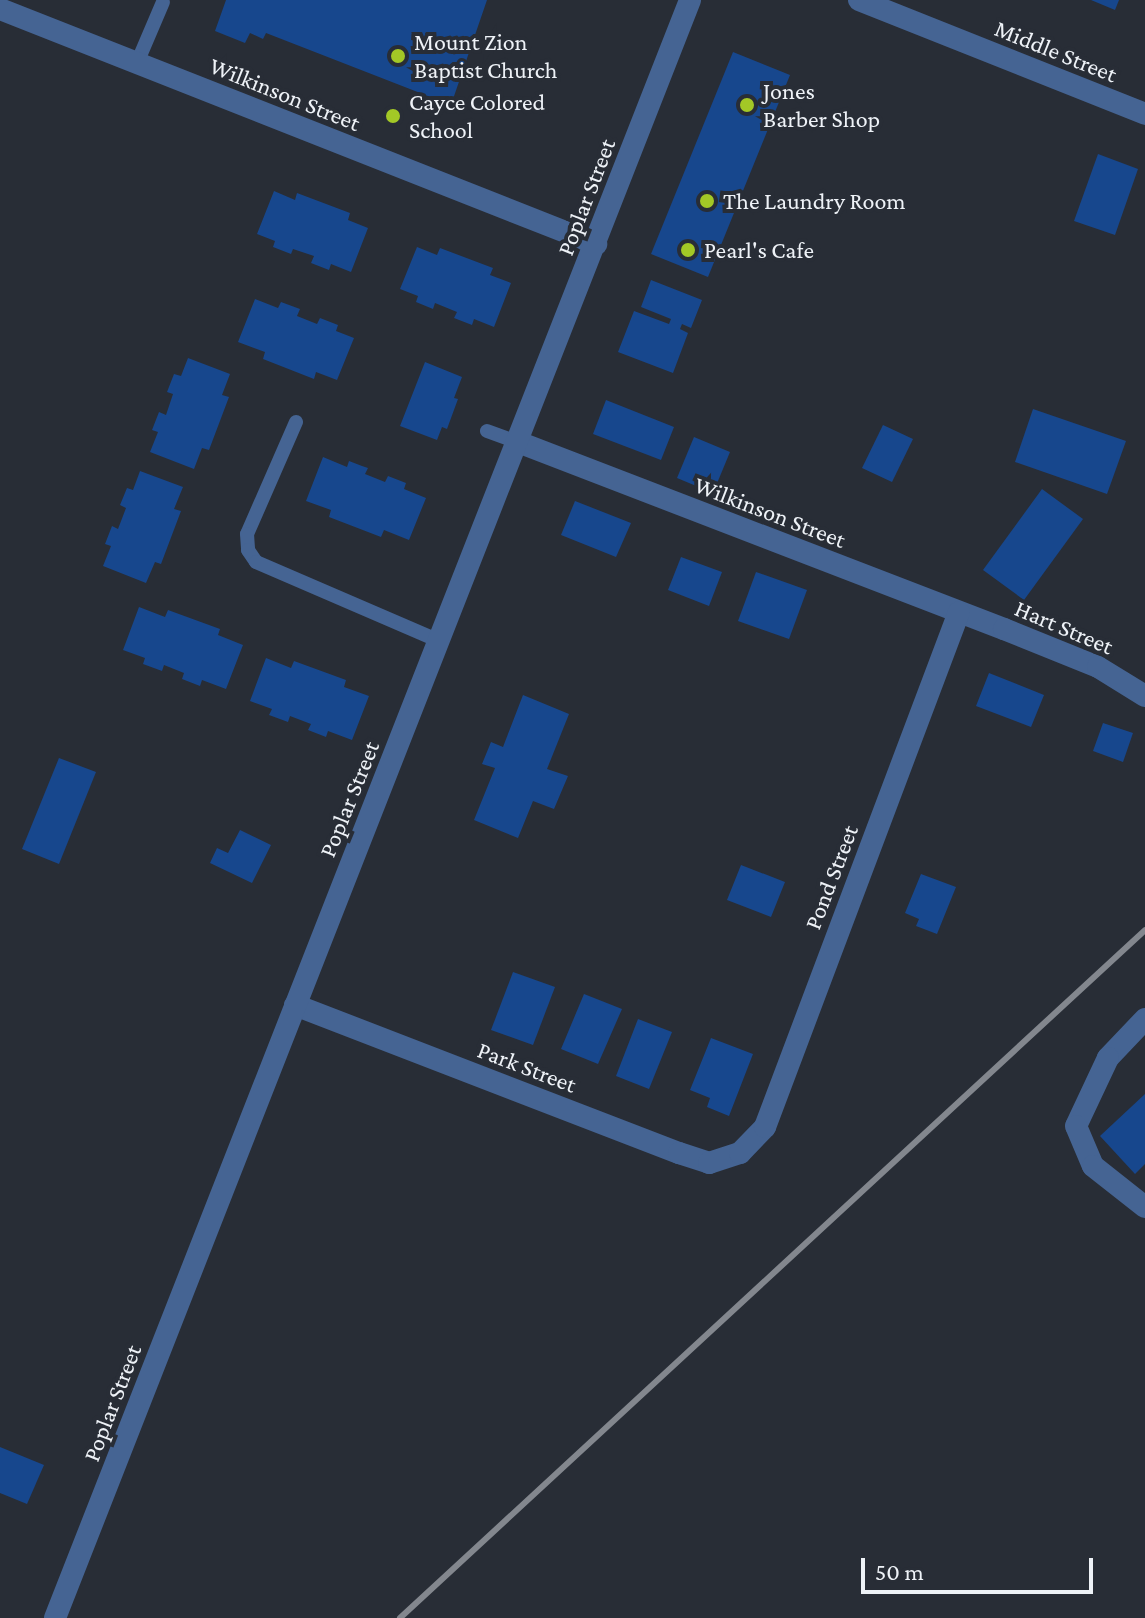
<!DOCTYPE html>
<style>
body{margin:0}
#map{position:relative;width:1145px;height:1618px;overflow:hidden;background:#282d36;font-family:"Crimson Pro",serif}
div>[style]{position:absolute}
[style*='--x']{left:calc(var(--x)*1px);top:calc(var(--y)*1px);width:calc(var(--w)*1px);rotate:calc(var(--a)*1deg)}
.building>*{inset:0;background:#17478d}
.service>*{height:14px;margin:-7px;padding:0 7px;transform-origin:7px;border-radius:7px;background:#456493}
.minor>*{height:22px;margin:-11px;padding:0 11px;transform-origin:11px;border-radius:11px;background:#456493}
.rail>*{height:6px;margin:-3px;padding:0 3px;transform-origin:3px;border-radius:3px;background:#83878e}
.dots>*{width:22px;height:22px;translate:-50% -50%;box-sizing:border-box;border:4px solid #282d36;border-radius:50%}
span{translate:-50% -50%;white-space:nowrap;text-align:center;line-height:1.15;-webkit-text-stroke:8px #282d36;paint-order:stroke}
.poi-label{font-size:24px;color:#eef2f7}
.left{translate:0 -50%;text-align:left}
.street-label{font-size:24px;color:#eef2f7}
.scale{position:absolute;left:861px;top:1558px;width:232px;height:36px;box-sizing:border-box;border:4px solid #eef2f7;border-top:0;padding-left:10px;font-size:24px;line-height:28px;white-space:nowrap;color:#eef2f7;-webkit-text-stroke:6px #282d36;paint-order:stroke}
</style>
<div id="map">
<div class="building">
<div style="clip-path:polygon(226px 0,487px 0,451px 105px,266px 33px,263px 39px,250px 33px,245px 43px,215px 31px)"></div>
<div style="clip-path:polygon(1091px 0,1119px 0,1115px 10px)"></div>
<div style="clip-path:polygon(733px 52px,790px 75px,708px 277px,651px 254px)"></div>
<div style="clip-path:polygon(1098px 154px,1138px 169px,1115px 235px,1074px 221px)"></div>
<div style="clip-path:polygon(274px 191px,295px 200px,297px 193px,350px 213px,348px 220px,368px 228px,351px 272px,331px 264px,329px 270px,311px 263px,314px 256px,293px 249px,291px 254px,273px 247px,275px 241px,257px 234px)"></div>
<div style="clip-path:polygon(417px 247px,437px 255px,440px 248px,493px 268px,490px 275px,511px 283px,494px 327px,474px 319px,472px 325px,454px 318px,457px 312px,435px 303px,433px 309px,416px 302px,418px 296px,400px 289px)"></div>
<div style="clip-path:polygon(651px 280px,702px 300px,691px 328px,682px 324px,680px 329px,688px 333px,673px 373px,618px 352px,634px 311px,669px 324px,671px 319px,641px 307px)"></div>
<div style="clip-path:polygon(255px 299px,278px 308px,281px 302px,300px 309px,297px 316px,317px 324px,320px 318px,338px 325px,336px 331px,354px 338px,337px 380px,316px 372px,314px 379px,263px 359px,265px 352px,238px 342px)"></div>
<div style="clip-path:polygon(188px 358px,230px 374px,222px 395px,229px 397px,209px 450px,202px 448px,194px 469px,150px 452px,158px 432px,152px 430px,159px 412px,166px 415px,173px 394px,167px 392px,174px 374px,181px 376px)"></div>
<div style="clip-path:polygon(425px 362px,462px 377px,454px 398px,458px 399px,447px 429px,442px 427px,437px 440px,400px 426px)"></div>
<div style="clip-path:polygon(606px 400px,674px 427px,661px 460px,593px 434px)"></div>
<div style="clip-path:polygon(1033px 409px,1126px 441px,1107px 494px,1015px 462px)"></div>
<div style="clip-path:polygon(883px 425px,913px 439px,892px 482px,862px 468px)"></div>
<div style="clip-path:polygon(694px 437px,730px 452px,713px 493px,677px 478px)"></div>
<div style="clip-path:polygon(323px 457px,347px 467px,349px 461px,362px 466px,368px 468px,365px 474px,385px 482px,388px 476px,406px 483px,404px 489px,426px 498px,409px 540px,384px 530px,381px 537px,329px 517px,331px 510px,306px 501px)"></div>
<div style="clip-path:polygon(140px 471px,183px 487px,174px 509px,181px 511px,161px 564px,155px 562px,146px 583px,103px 566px,111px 546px,105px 544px,112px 526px,118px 529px,126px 508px,120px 505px,127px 488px,133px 490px)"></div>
<div style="clip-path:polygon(1042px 489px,1083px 519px,1024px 600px,983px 570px)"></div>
<div style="clip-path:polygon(575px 501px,631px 523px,616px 557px,561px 535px)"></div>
<div style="clip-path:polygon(681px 557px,722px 572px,709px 606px,668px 590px)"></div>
<div style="clip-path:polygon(756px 572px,807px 590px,789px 639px,738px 621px)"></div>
<div style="clip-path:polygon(139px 607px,165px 617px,168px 610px,220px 629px,218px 635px,243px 645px,226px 689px,202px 680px,200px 686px,182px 679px,184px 673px,164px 665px,162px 671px,143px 664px,145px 658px,123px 650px)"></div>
<div style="clip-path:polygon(266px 658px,291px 668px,294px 661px,346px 680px,344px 687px,369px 696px,352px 740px,328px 731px,326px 737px,308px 730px,311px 724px,290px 716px,288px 722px,269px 715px,272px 709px,250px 701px)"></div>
<div style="clip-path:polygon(989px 673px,1044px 695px,1031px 727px,976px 706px)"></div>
<div style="clip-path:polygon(523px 695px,569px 714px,547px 769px,568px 776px,554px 809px,533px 801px,518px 838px,474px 820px,495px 768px,482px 764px,491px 742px,503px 747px)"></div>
<div style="clip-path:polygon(1103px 723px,1133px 733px,1123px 762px,1093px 751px)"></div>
<div style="clip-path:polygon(59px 758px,96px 772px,59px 864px,22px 849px)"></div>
<div style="clip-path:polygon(240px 830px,271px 845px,252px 883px,210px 863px,217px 848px,228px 853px)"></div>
<div style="clip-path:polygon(741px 865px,785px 882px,771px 917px,727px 900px)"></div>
<div style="clip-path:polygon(921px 874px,956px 887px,937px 934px,916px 926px,919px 919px,905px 913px)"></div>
<div style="clip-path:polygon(513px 972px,555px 987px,533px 1045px,491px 1030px)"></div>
<div style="clip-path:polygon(584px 994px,622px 1009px,598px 1064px,561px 1049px)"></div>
<div style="clip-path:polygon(638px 1019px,672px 1032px,649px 1089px,616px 1076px)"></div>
<div style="clip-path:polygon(711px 1038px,753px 1054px,729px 1116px,707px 1107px,710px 1098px,690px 1090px)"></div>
<div style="clip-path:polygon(1145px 1094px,1145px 1164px,1135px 1174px,1100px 1136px)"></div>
<div style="clip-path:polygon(0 1447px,44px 1465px,27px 1504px,0 1493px)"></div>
</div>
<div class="service">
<div style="--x:137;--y:63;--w:66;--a:-66.9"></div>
<div style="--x:296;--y:422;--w:122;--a:113.6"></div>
<div style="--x:247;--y:534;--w:16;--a:86"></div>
<div style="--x:248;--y:550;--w:14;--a:56"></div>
<div style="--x:256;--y:562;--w:199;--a:23.3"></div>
<div style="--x:487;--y:431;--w:33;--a:20"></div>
</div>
<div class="minor">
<div style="--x:859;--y:0;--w:308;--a:21.7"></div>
<div style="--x:0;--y:9;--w:641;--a:21.52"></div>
<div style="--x:518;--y:442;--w:521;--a:21.05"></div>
<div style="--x:1004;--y:629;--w:101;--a:22"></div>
<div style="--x:1098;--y:667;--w:55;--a:31.7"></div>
<div style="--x:295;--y:1005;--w:412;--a:21.1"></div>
<div style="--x:679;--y:1153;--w:32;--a:18"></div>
<div style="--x:709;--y:1163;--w:33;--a:-18"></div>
<div style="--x:740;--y:1153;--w:36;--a:-46"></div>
<div style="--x:765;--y:1127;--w:550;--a:-69.36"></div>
<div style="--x:1145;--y:1019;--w:54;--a:133.5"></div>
<div style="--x:1108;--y:1058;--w:75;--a:115.2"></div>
<div style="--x:1076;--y:1126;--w:43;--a:67"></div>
<div style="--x:1093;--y:1166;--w:66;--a:38.3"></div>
<div style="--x:55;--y:1618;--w:1738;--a:-68.57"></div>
</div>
<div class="rail">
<div style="--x:400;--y:1618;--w:1014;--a:-42.72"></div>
</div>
<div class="dots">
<div style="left:398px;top:56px;background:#a3c826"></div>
<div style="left:747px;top:105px;background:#a3c826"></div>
<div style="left:393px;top:116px;background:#a3c826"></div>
<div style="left:707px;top:201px;background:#a3c826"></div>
<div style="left:688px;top:250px;background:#a3c826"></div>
</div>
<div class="poi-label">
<span class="left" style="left:414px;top:56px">Mount Zion<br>Baptist Church</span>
<span class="left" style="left:763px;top:105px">Jones<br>Barber Shop</span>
<span class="left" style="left:409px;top:116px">Cayce Colored<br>School</span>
<span class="left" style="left:723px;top:201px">The Laundry Room</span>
<span class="left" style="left:704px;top:250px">Pearl's Cafe</span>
</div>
<div class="street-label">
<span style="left:1056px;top:51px;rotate:22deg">Middle Street</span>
<span style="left:285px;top:94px;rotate:22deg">Wilkinson Street</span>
<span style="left:586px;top:197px;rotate:-69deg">Poplar Street</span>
<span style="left:770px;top:512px;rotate:21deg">Wilkinson Street</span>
<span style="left:1064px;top:627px;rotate:23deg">Hart Street</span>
<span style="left:349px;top:799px;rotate:-68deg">Poplar Street</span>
<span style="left:831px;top:877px;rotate:-69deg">Pond Street</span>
<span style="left:527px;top:1067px;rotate:21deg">Park Street</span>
<span style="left:112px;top:1403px;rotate:-69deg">Poplar Street</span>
</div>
<div class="scale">50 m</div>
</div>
